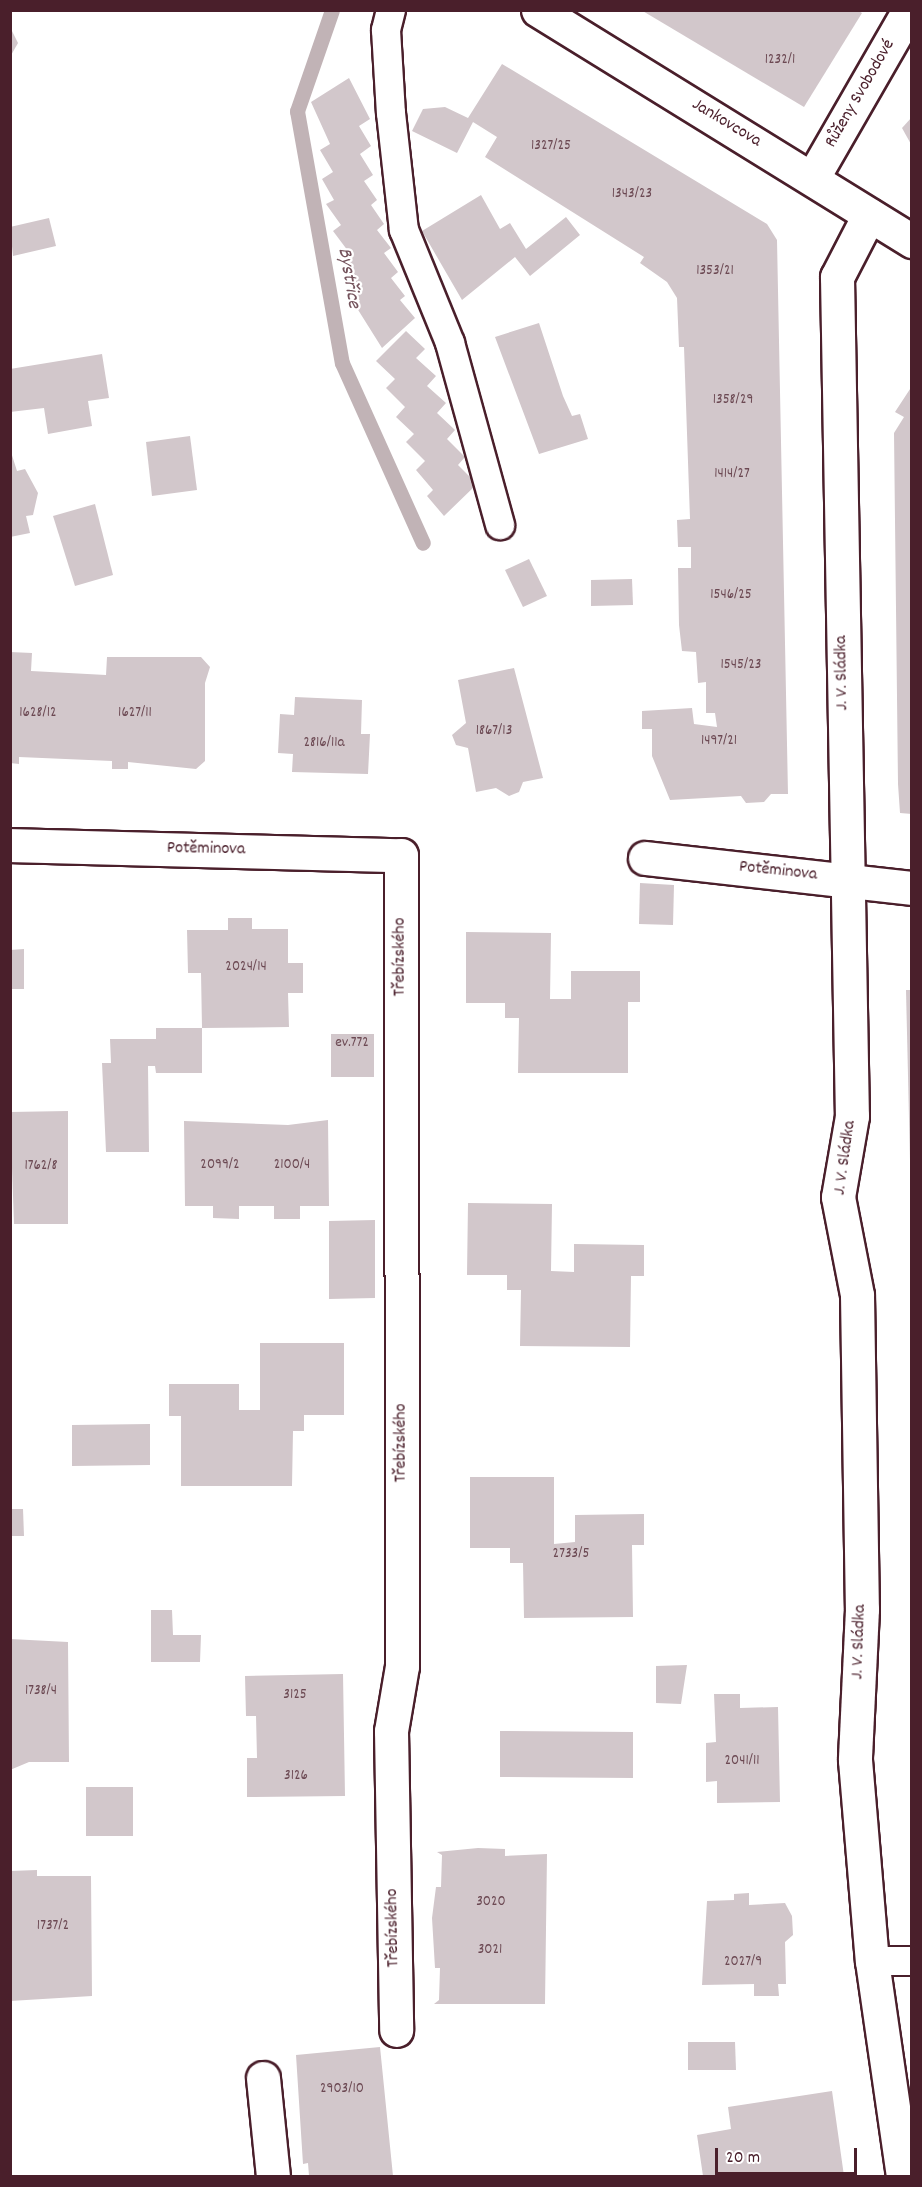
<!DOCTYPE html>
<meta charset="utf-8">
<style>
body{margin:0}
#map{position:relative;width:922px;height:2187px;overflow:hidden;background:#fff;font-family:Dekko,sans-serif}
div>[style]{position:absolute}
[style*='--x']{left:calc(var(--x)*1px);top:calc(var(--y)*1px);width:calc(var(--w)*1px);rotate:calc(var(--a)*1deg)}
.stream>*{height:15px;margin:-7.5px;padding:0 7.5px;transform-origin:7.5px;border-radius:7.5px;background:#c1b3b6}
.building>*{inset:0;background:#d2c7cb}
.roads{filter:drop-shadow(2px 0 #4a1f2b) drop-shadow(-2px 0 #4a1f2b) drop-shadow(0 2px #4a1f2b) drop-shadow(0 -2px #4a1f2b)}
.lane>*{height:28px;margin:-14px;padding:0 14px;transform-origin:14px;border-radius:14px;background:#fff}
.street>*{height:33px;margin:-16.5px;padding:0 16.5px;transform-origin:16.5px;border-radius:16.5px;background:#fff}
span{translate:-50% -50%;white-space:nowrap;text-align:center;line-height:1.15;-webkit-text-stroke:4.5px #fff;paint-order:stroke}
.number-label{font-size:15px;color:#6c4953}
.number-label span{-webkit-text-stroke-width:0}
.street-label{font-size:18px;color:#4a1f2b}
.water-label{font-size:20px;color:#74535c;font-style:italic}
.frame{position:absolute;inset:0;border:12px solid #4a1f2b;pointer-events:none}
.scale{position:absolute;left:715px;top:2148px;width:142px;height:27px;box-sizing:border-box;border:3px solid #4a1f2b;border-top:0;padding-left:8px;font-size:18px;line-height:21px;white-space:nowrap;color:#4a1f2b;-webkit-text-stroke:4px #fff;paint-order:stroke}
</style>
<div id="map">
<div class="stream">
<div style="--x:332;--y:10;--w:107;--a:109.1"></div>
<div style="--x:297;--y:111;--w:256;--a:79.9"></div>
<div style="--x:342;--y:363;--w:197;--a:65.8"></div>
</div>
<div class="building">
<div style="clip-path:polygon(641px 10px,857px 10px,862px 13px,804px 107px)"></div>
<div style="clip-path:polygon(10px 27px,18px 43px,10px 57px)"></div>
<div style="clip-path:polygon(502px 64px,767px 224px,777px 240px,788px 794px,771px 794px,764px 802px,746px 803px,741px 796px,670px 800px,652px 756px,652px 729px,642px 729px,642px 711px,692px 708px,694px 724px,717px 727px,715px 713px,706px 713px,706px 682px,698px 683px,696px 652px,682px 651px,679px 625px,678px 568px,691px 568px,691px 547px,678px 547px,677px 520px,690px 519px,684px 347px,679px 347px,677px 298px,667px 282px,640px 263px,644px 257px,485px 157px,497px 137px,473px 122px,457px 153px,412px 131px,423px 109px,445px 107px,468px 118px)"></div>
<div style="clip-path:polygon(349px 78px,370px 119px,359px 126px,371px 146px,360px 154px,373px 175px,364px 181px,377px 200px,371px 205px,384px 224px,377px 230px,391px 248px,384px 253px,398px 272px,391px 278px,405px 296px,400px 300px,415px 318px,382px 348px,355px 305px,360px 301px,347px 281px,354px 276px,339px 257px,348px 251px,333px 231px,341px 225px,326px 204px,334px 200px,322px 179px,333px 172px,320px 150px,330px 144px,311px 102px)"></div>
<div style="clip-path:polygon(912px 117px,912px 146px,902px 128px)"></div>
<div style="clip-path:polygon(481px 195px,500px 229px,510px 223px,526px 249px,566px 217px,580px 235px,530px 276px,515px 257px,462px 300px,422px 231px)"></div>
<div style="clip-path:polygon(49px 218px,56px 246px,13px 256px,10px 227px)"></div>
<div style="clip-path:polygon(539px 323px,563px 396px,572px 416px,580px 414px,588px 439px,539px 454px,495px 337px)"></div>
<div style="clip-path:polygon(406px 331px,425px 349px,416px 358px,436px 376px,427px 386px,446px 403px,437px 413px,455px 430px,447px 439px,465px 457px,458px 465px,477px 484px,444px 516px,427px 496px,433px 490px,416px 470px,425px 461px,406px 442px,414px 434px,396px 417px,405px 407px,386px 388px,395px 379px,376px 361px)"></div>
<div style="clip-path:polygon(102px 354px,109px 398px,88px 401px,92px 426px,48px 434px,44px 408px,10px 412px,10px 369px)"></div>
<div style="clip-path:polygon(912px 386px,912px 814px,900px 813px,898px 784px,894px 433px,904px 417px,895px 412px)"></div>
<div style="clip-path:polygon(190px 436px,197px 490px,152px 496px,146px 442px)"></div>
<div style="clip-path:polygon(10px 449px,17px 471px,25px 469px,38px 493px,33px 515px,26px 516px,30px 533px,10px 537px)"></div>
<div style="clip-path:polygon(95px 504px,113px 575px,75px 586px,53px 516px)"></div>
<div style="clip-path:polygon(529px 559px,547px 596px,523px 607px,505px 570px)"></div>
<div style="clip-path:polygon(632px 579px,633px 605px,591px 606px,591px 580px)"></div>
<div style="clip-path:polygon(10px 652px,32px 653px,31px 671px,106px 675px,107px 657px,201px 657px,210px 667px,205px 683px,205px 761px,196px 769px,128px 762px,128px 769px,112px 769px,112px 761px,19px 757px,19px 764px,10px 763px)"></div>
<div style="clip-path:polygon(514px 668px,543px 778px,523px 782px,519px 792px,509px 796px,496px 788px,476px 792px,468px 748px,456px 745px,452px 735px,466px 723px,458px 680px)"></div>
<div style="clip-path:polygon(295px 697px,362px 700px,361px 734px,370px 734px,368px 774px,292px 772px,293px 754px,278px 753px,280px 714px,294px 715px)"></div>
<div style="clip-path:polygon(640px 883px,674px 885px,673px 925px,639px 924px)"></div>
<div style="clip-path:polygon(228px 918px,252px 918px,252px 929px,288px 929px,288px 963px,303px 963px,303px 993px,288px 993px,289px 1027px,202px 1028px,201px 973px,188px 973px,187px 930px,228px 930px)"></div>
<div style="clip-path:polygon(466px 932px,551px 933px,550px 999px,571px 999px,571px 971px,640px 971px,640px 1002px,628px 1002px,628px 1073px,518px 1073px,519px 1018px,505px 1018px,505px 1003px,466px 1003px)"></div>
<div style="clip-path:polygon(24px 949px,24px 989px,10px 989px,10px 950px)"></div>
<div style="clip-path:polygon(906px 990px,912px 990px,912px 1161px,910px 1161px)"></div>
<div style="clip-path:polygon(156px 1028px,202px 1028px,202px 1073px,156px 1073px,155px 1066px,148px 1066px,149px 1152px,106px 1152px,102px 1063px,111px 1063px,110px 1039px,156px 1039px)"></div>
<div style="clip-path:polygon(331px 1034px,374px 1034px,374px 1077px,331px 1077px)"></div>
<div style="clip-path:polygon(68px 1111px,68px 1224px,14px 1224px,10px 1112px)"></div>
<div style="clip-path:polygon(328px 1120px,329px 1206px,300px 1206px,300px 1219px,274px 1219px,274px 1206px,239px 1206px,239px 1219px,213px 1218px,213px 1206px,185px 1206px,184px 1121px,288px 1125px)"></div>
<div style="clip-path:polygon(468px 1203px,552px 1204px,551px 1271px,574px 1272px,574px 1244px,644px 1245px,644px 1276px,631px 1276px,630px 1347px,520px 1346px,521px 1290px,507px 1290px,507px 1275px,467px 1275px)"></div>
<div style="clip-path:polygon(375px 1220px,375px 1298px,329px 1299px,329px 1221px)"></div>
<div style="clip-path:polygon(260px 1343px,344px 1343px,344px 1415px,304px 1415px,304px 1431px,293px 1431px,292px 1486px,181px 1486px,181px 1416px,169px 1416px,169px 1384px,239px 1384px,239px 1410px,260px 1410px)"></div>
<div style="clip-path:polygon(150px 1424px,150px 1465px,72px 1466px,72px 1425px)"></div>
<div style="clip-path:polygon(470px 1477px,554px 1477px,554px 1544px,575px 1542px,575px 1515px,644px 1514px,644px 1545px,632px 1545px,633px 1617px,524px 1618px,523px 1563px,510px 1563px,510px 1548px,470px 1548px)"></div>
<div style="clip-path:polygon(10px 1509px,23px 1509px,24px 1536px,10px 1536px)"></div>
<div style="clip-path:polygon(151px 1610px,172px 1610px,173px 1635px,201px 1635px,200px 1662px,151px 1662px)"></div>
<div style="clip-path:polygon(10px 1639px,68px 1642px,69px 1762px,29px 1762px,10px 1770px)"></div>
<div style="clip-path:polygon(687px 1665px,681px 1704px,656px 1703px,656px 1666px)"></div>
<div style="clip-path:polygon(343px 1674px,345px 1796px,247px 1797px,247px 1758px,257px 1758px,256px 1716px,246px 1716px,245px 1676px)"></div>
<div style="clip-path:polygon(714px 1694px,740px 1694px,740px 1708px,778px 1707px,780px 1802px,717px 1803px,717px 1781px,706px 1782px,706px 1743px,716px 1742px)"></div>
<div style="clip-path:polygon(500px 1731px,633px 1732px,633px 1778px,500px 1777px)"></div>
<div style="clip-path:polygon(86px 1787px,133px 1787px,133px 1836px,86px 1836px)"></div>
<div style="clip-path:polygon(478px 1848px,505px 1849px,505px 1856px,547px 1854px,545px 2004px,434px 2004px,439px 2000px,440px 1968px,435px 1968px,432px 1918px,436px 1887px,441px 1887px,442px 1855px,437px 1852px)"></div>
<div style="clip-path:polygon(37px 1870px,37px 1876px,91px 1876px,92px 1996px,10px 2001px,10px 1871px)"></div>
<div style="clip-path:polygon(749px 1893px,749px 1905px,785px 1903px,792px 1916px,793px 1935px,785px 1942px,786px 1984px,778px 1984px,779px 1996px,754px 1996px,754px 1984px,702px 1985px,707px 1901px,734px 1900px,734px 1894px)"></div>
<div style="clip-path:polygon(688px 2042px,735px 2042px,736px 2070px,688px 2070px)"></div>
<div style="clip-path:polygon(380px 2047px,393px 2176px,309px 2176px,308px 2163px,303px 2164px,296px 2055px)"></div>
<div style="clip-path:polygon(832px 2091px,844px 2176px,703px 2176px,697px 2135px,731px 2129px,728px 2107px)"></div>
</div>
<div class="roads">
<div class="lane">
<div style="--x:391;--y:10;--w:21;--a:104"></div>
<div style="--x:386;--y:30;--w:83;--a:86.6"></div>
<div style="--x:391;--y:113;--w:118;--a:83.7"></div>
<div style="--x:404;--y:230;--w:122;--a:67.8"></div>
<div style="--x:450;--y:343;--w:189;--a:74.6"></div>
<div style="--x:872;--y:1961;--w:40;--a:0"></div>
</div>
<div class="street">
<div style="--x:538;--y:10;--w:440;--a:31.7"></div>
<div style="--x:813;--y:177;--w:193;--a:-60.1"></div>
<div style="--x:869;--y:215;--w:70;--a:117.3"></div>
<div style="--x:837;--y:277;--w:839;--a:88.98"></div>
<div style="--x:852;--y:1116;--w:82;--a:99.8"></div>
<div style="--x:838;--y:1197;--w:100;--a:79"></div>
<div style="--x:857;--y:1295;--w:314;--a:89.1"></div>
<div style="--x:862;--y:1609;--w:151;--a:92.7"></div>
<div style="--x:855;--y:1760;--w:202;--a:85.2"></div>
<div style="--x:872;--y:1961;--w:217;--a:81.8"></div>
<div style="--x:10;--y:845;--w:391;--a:1.5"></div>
<div style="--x:401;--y:855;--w:811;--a:89.93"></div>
<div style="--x:402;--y:1666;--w:66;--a:99.6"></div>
<div style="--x:391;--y:1731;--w:299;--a:89"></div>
<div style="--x:645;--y:858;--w:269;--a:6.4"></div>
<div style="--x:263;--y:2078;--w:99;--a:84.2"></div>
</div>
</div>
<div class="number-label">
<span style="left:780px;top:61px">1232/1</span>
<span style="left:551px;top:147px">1327/25</span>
<span style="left:632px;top:195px">1343/23</span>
<span style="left:715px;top:272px">1353/21</span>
<span style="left:733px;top:401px">1358/29</span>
<span style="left:732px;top:475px">1414/27</span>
<span style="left:731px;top:596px">1546/25</span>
<span style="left:741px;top:666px">1545/23</span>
<span style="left:38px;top:714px">1628/12</span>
<span style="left:135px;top:714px">1627/11</span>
<span style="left:494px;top:732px">1867/13</span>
<span style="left:719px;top:742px">1497/21</span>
<span style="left:324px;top:744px">2816/11a</span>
<span style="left:246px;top:968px">2024/14</span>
<span style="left:352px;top:1044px">ev.772</span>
<span style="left:220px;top:1166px">2099/2</span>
<span style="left:292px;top:1166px">2100/4</span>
<span style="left:41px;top:1167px">1762/8</span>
<span style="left:571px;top:1555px">2733/5</span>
<span style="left:41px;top:1692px">1738/4</span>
<span style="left:295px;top:1696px">3125</span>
<span style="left:742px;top:1762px">2041/11</span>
<span style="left:296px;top:1777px">3126</span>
<span style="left:491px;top:1903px">3020</span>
<span style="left:53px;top:1927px">1737/2</span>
<span style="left:490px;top:1951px">3021</span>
<span style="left:743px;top:1963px">2027/9</span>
<span style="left:342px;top:2090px">2903/10</span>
</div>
<div class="street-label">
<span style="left:861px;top:94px;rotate:-60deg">Růženy Svobodové</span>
<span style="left:726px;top:124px;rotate:31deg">Jankovcova</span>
<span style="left:843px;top:673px;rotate:-91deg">J. V. Sládka</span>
<span style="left:206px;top:850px;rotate:1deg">Potěminova</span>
<span style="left:778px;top:872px;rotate:6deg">Potěminova</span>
<span style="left:401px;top:957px;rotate:-90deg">Třebízského</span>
<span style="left:846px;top:1158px;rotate:-82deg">J. V. Sládka</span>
<span style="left:402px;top:1443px;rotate:-90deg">Třebízského</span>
<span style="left:860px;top:1642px;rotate:-88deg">J. V. Sládka</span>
<span style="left:394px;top:1928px;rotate:-91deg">Třebízského</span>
</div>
<div class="water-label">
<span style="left:348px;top:278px;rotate:80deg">Bystřice</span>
</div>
<div class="frame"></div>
<div class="scale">20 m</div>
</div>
